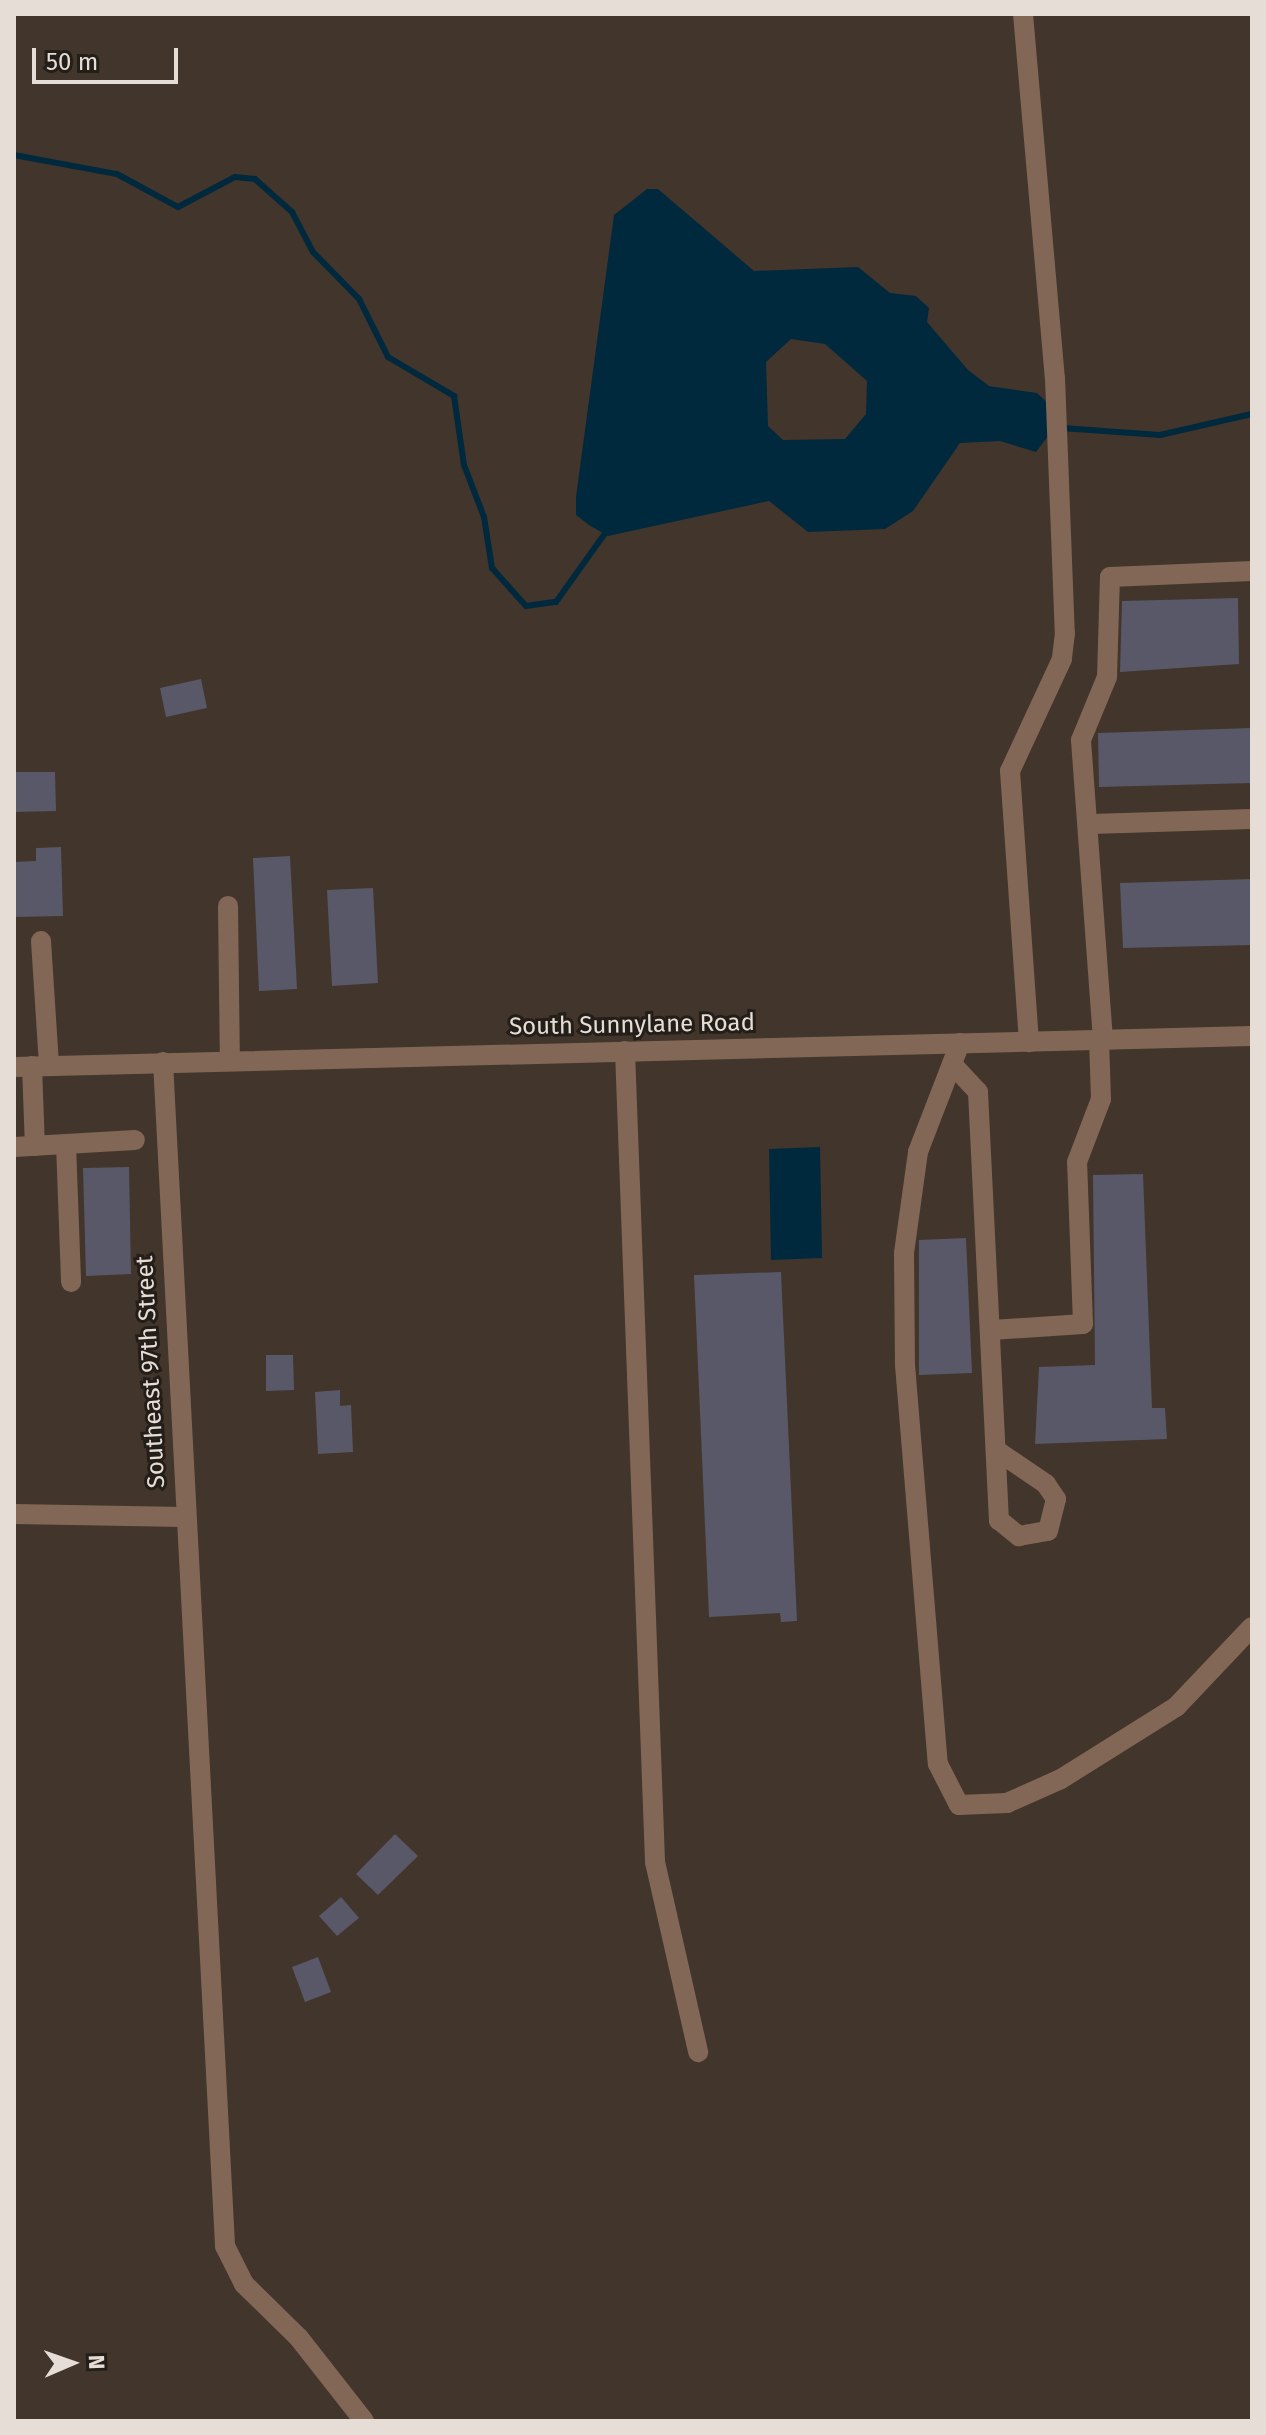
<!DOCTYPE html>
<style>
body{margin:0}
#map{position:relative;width:1266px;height:2435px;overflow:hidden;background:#42352b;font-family:"Fira Sans",sans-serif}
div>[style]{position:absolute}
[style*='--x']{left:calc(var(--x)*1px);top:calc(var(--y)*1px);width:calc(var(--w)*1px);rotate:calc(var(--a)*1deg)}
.water>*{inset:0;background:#00293e}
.stream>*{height:6px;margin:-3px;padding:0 3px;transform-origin:3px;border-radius:3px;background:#00293e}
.building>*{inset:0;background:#585868}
.minor>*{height:20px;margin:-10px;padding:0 10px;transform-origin:10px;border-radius:10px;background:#826756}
span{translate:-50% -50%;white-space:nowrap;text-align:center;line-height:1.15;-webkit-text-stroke:6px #241e19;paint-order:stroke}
.street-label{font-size:24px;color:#e6ddd7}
.frame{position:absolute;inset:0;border:16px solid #e6ddd7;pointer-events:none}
.north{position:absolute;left:32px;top:2323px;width:80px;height:80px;-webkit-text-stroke:6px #241e19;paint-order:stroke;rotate:88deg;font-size:22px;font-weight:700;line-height:32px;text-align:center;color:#e6ddd7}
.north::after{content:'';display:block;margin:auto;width:28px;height:36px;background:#e6ddd7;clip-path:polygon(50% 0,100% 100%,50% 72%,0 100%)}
.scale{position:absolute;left:32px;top:48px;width:146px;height:36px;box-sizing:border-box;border:4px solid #e6ddd7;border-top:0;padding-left:10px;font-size:24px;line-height:28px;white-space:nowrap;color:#e6ddd7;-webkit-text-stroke:6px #241e19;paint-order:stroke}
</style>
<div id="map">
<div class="water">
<div style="clip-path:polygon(evenodd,647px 189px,658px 189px,754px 271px,858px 267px,890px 293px,916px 296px,929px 308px,927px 322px,968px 370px,989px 386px,1037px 393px,1050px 405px,1055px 427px,1036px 452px,1000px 441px,960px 443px,913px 511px,885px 529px,808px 532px,769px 501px,608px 536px,589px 525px,576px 515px,576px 497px,614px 215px,647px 189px,791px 339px,825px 344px,867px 381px,866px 414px,845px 439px,783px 440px,768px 426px,766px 362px,791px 339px)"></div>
<div style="clip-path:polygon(820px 1147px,822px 1258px,771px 1260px,769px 1149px)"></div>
</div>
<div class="stream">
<div style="--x:14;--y:155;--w:105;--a:10.5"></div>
<div style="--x:117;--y:174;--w:69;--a:28.4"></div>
<div style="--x:178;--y:207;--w:64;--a:-27.8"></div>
<div style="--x:235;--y:177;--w:20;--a:6"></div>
<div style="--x:255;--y:179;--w:50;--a:41.7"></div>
<div style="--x:292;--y:212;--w:45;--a:62.3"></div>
<div style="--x:313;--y:252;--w:66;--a:45.6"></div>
<div style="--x:359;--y:299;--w:65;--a:63.4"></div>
<div style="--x:388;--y:357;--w:77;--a:30.6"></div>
<div style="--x:454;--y:396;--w:70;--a:81.8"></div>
<div style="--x:464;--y:465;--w:56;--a:69"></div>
<div style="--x:484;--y:517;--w:52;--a:81.1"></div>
<div style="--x:492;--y:568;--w:51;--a:48.2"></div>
<div style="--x:526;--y:606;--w:30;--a:-8"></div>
<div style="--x:556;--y:602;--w:90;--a:-54.5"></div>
<div style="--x:1062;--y:428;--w:98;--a:4.1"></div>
<div style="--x:1160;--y:435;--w:94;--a:-12.9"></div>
</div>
<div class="building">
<div style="clip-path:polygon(1238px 598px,1239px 664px,1120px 672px,1122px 601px)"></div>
<div style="clip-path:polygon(201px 679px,207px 708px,166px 717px,160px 688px)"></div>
<div style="clip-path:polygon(1252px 728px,1252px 783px,1099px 787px,1098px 733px)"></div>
<div style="clip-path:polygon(14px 772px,55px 772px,56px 811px,14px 812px)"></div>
<div style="clip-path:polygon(61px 847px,63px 916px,14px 917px,14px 862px,36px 861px,36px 848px)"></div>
<div style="clip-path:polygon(290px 856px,297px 989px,259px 991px,253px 858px)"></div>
<div style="clip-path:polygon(1252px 879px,1252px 945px,1123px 948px,1120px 883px)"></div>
<div style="clip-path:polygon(373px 888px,378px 983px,332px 986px,327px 890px)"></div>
<div style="clip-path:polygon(129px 1167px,131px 1274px,86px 1276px,83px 1168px)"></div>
<div style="clip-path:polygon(1143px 1174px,1152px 1408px,1165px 1408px,1167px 1439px,1035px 1444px,1039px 1367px,1095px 1365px,1093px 1175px)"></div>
<div style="clip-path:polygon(966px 1238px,972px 1373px,919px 1375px,919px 1240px)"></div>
<div style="clip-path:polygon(781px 1272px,797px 1621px,781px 1622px,780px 1613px,709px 1617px,694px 1275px)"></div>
<div style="clip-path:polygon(266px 1355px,293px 1355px,294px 1390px,266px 1391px)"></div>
<div style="clip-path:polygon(340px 1390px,340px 1406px,351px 1405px,353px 1452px,318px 1454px,315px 1392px)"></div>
<div style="clip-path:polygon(395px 1834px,418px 1856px,378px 1895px,356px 1874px)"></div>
<div style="clip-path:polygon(341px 1897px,359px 1918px,337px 1936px,319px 1916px)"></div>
<div style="clip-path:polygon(318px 1957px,331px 1992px,305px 2002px,292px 1967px)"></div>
</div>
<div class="minor">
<div style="--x:1023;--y:14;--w:365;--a:85"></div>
<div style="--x:1055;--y:378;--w:255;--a:87.8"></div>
<div style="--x:1065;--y:633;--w:26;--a:97"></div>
<div style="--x:1062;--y:659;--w:123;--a:114.9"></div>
<div style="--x:1010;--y:771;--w:272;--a:86"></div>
<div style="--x:1091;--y:824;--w:161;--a:-1.8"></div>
<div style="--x:228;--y:906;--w:155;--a:89.3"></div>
<div style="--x:41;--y:941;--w:125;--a:86.3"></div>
<div style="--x:1103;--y:1040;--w:301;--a:-94.2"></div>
<div style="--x:1081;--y:740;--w:68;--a:-67.6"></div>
<div style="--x:1107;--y:677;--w:100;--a:-88.3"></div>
<div style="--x:1110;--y:577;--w:142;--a:-2.4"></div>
<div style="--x:960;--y:1043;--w:117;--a:111.1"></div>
<div style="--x:918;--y:1152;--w:102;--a:97.9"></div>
<div style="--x:904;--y:1253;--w:112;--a:89.5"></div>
<div style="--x:905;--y:1365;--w:400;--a:85.3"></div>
<div style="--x:938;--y:1764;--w:46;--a:62.9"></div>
<div style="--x:959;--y:1805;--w:48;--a:-2.4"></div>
<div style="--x:1007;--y:1803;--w:59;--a:-24"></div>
<div style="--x:1061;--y:1779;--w:136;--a:-32.1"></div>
<div style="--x:1176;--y:1707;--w:110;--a:-46.5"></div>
<div style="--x:625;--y:1051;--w:812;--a:87.88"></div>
<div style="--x:655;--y:1862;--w:195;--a:77.2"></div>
<div style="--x:163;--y:1062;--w:1186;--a:87"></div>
<div style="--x:225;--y:2246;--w:42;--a:63.4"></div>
<div style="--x:244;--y:2284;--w:77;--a:44.5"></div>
<div style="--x:299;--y:2338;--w:105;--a:51.9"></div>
<div style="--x:952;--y:1064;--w:38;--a:47"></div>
<div style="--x:978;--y:1092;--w:429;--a:87.2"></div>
<div style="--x:999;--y:1520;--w:26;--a:39"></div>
<div style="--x:1019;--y:1536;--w:29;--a:-10"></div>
<div style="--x:1048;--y:1531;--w:33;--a:-76"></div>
<div style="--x:1056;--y:1499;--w:18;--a:-124"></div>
<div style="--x:1046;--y:1484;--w:60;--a:-145.8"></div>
<div style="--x:32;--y:1066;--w:80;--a:87.9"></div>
<div style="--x:14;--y:1067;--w:1238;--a:-1.43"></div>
<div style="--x:66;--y:1144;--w:138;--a:87.9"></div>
<div style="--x:14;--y:1147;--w:121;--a:-3.3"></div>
<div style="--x:992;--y:1330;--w:91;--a:-3.8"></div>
<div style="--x:1083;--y:1324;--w:162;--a:-92.1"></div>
<div style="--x:1077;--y:1162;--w:67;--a:-69.1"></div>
<div style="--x:1101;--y:1099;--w:59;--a:-91.9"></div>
<div style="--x:14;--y:1514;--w:170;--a:1"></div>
</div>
<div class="street-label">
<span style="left:632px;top:1025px;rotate:-1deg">South Sunnylane Road</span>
<span style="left:151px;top:1372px;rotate:-93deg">Southeast 97th Street</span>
</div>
<div class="frame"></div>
<div class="north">N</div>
<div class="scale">50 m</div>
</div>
